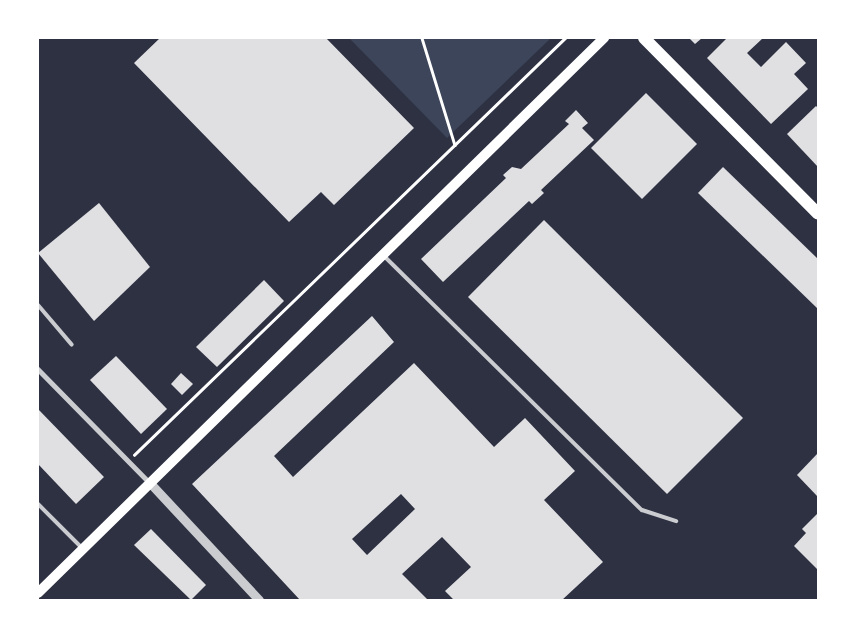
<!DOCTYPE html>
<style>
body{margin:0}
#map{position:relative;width:856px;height:638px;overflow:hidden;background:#2d3142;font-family:Inter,sans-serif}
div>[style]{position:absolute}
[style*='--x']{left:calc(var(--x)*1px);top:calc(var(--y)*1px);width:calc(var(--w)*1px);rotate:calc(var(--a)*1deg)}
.green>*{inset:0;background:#3c4559}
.building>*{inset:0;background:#e0e0e3}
.path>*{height:2.5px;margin:-1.25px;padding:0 1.25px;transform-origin:1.25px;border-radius:1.25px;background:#fff}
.service>*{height:4px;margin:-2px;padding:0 2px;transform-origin:2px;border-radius:2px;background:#caccd0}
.pedestrian>*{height:4.5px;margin:-2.25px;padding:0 2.25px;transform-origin:2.25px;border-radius:2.25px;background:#caccd0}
.tertiary>*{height:9px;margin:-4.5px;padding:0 4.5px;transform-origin:4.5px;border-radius:4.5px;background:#caccd0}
.secondary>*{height:10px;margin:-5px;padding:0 5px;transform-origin:5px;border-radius:5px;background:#fff}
.primary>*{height:12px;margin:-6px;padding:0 6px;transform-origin:6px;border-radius:6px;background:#fff}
span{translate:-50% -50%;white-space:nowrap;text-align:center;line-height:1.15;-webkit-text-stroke:4.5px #fff;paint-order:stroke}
.frame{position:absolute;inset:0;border:39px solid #fff;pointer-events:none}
</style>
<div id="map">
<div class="green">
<div style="clip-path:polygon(349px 38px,551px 38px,447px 138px)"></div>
</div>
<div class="building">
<div style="clip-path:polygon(160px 38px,326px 38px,414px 128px,334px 205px,321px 192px,289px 222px,134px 63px)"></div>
<div style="clip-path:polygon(689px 38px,702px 38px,695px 44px)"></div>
<div style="clip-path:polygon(727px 38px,763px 38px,747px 53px,761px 67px,786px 42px,806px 63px,794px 74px,808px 89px,771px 124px,707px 58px)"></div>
<div style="clip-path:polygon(646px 93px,697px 144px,642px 199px,591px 148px)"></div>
<div style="clip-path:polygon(816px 106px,818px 108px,818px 167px,787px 134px)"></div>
<div style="clip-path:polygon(576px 110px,588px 123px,582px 128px,594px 140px,541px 190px,544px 193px,532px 204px,529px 201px,443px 282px,421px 259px,506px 178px,503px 175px,512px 167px,521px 169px,569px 124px,565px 121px)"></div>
<div style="clip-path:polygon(723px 167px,818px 259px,818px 309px,698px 193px)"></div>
<div style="clip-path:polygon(99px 203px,150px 267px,94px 321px,38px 253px)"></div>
<div style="clip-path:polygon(544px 220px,743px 418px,667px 494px,468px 297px)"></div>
<div style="clip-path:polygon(264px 280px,284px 301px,217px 367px,196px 347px)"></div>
<div style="clip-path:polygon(evenodd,372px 316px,394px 342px,274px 456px,293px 477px,414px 363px,494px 447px,525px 418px,575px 471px,544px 500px,603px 562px,562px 600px,454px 600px,445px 591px,471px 567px,442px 537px,402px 574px,428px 600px,300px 600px,192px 484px,372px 316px,401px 494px,415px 509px,367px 555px,352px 539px,401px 494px)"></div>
<div style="clip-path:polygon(116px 356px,167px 409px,141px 434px,90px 380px)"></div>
<div style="clip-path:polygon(181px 373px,193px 384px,182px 395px,171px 384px)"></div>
<div style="clip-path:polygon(38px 409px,104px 477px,76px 504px,38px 464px)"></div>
<div style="clip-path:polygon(818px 453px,818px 497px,797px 475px)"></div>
<div style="clip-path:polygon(818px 513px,818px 570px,794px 546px,806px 533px,802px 529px)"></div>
<div style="clip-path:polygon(151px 529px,206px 585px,191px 600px,134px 545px)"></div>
</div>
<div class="path">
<div style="--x:422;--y:38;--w:112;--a:72.9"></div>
<div style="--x:134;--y:455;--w:600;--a:-44.05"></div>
</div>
<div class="service">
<div style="--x:384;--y:256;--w:362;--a:44.6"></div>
<div style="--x:642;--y:510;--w:36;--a:18"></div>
<div style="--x:38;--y:305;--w:52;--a:49.6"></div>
<div style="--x:38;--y:504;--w:64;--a:45"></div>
</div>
<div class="pedestrian">
<div style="--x:38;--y:369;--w:160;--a:45.5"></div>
</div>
<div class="tertiary">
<div style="--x:150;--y:483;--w:160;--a:47"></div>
</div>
<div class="secondary">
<div style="--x:38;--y:593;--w:793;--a:-44.44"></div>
</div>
<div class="primary">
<div style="--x:644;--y:38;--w:247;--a:45.3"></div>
</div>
<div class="frame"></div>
</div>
